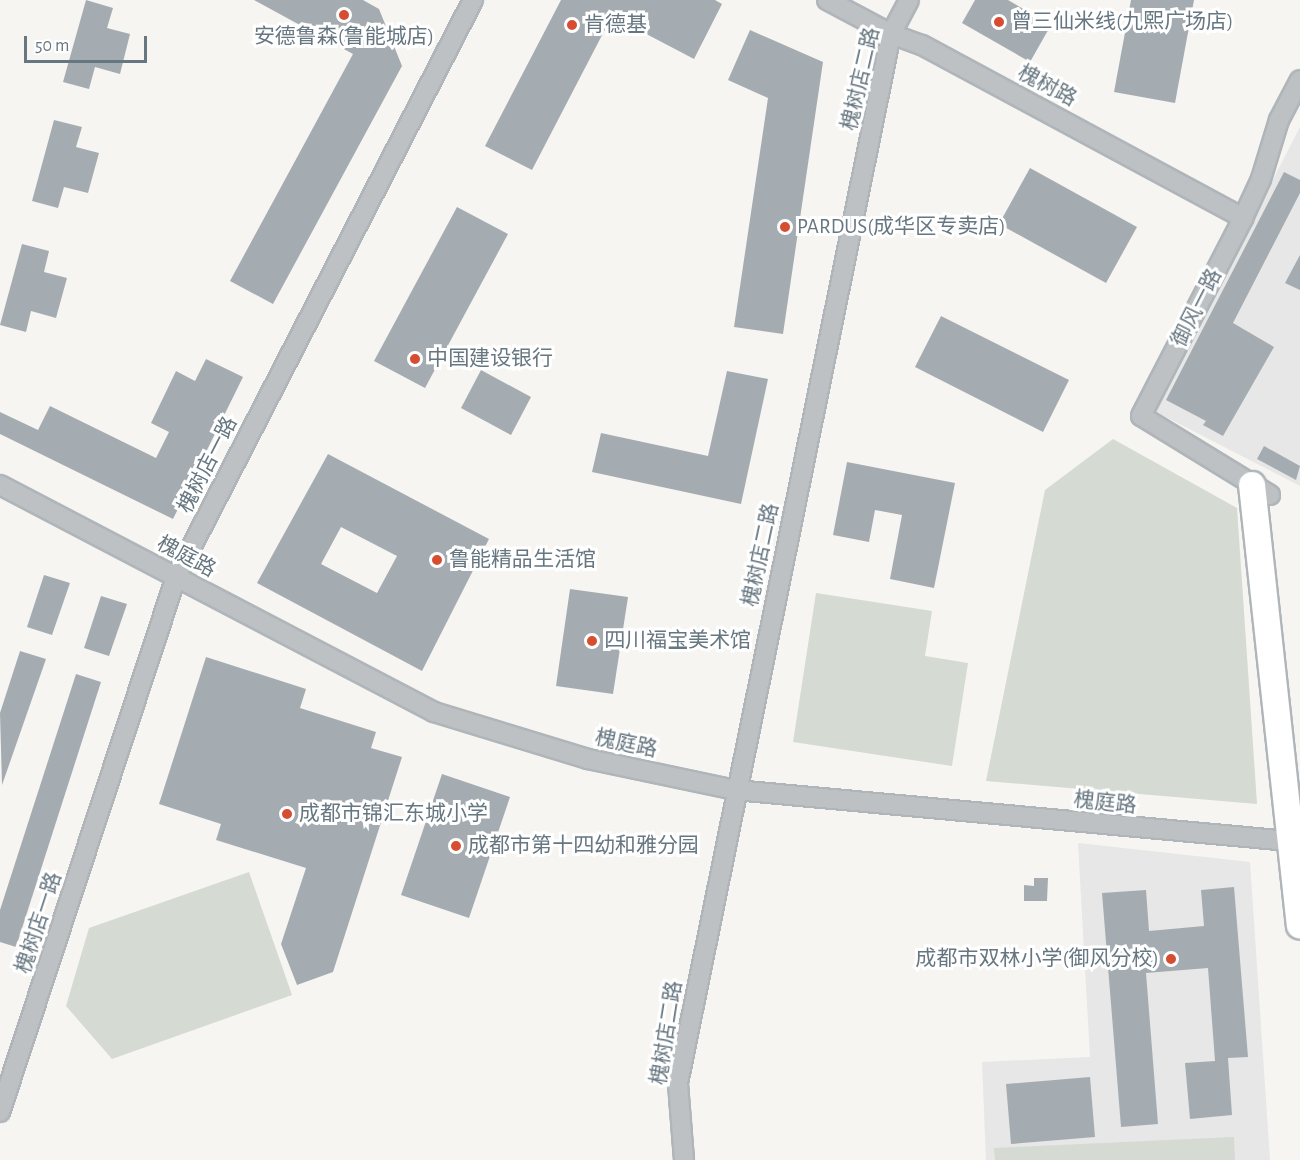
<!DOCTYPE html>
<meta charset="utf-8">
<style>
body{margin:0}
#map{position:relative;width:1300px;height:1160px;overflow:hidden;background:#f6f5f2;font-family:"Alegreya Sans","Noto Sans SC",sans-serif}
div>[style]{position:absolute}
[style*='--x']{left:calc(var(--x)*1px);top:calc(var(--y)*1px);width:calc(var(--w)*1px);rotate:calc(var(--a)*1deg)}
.built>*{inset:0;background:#e6e7e6}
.green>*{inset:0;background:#d5dad2}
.building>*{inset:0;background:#a5acb1}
.roads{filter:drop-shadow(2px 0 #afb5b9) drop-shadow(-2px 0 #afb5b9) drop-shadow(0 2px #afb5b9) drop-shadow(0 -2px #afb5b9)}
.street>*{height:18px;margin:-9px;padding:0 9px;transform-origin:9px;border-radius:9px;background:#bdc1c4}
.secondary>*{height:26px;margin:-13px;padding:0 13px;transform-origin:13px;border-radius:13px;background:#fff}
.dots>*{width:16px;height:16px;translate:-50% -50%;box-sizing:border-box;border:3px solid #fff;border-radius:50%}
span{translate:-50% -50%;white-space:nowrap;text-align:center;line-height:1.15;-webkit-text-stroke:6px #fff;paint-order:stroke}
.poi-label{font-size:21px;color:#677781}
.left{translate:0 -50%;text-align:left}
.right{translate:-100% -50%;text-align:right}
.street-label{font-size:21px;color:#677781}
.scale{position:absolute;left:24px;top:36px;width:123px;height:27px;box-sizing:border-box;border:3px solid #677781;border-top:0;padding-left:8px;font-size:18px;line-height:21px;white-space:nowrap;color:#677781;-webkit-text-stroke:4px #fff;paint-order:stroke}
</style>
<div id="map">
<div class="built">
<div style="clip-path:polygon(1300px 127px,1300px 486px,1154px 411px)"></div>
<div style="clip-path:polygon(1078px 843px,1250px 862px,1270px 1160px,986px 1160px,982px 1062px,1090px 1057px)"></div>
</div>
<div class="green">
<div style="clip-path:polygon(1113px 439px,1237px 508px,1257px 804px,986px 781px,1045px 490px)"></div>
<div style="clip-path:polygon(816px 593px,932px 611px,925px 656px,968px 663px,952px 766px,793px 742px)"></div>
<div style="clip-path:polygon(249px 872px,292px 995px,112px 1059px,66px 1006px,89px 928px)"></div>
<div style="clip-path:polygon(1234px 1137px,1235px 1160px,995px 1160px,994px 1148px)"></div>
</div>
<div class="building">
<div style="clip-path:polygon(86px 0,113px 8px,107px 28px,130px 34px,120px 74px,95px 67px,89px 89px,63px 82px)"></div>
<div style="clip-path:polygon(254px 0,363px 0,379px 9px,402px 66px,273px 304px,230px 281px,353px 54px)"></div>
<div style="clip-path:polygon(561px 0,715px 0,722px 4px,694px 59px,612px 16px,532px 170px,485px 146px)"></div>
<div style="clip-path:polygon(975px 0,1008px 0,1051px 25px,1030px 62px,962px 23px)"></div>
<div style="clip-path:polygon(1131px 0,1194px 0,1175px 103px,1114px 92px)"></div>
<div style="clip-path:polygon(750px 30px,823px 62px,783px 334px,734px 327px,768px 98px,728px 80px)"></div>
<div style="clip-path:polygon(54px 120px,82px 127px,76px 147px,99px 153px,88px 193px,64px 187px,58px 208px,32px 201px)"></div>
<div style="clip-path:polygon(1030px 168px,1137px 227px,1106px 283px,999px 224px)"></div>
<div style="clip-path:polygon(1284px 172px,1300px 180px,1300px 193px,1233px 323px,1274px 347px,1223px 436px,1203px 425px,1206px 421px,1166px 400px)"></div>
<div style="clip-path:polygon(457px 207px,508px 234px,425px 388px,374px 361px)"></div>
<div style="clip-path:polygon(22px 244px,49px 251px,44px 272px,67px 278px,56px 318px,31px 311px,26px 332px,0 325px)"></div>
<div style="clip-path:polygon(1300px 255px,1300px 290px,1285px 283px)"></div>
<div style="clip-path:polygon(941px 316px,1069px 380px,1043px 432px,915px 367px)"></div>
<div style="clip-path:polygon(206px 359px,243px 377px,173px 519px,0 434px,0 412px,38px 430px,50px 406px,156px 458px,169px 432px,151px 423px,176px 371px,195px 381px)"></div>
<div style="clip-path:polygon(481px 370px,531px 397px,511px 435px,461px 408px)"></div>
<div style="clip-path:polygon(727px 371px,768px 379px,741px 504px,592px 472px,601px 433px,708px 456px)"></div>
<div style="clip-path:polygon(1264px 446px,1300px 466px,1296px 480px,1257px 459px)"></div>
<div style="clip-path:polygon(evenodd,328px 454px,489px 539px,422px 671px,257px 583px,328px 454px,341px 527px,397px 556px,377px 593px,321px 564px,341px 527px)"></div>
<div style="clip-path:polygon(847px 462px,955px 483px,934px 588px,890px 579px,902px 515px,875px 510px,869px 542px,833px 535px)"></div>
<div style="clip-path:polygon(44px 575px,70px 583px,52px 635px,27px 627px)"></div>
<div style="clip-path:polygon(570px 589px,628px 597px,613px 694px,556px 686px)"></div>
<div style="clip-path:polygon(101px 596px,127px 604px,109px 656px,84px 648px)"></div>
<div style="clip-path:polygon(20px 651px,46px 659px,2px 785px,0 713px)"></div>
<div style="clip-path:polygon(206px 657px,306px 689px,300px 708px,376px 732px,371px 748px,402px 757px,333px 972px,297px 985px,281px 944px,306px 868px,216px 840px,221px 824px,159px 804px)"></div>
<div style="clip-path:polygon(76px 674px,101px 682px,16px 947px,0 942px,0 910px)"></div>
<div style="clip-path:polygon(442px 774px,510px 797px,469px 918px,401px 895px)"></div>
<div style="clip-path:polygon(1034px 878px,1048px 878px,1047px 901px,1024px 901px,1024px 885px,1034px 886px)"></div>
<div style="clip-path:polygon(1234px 887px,1248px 1057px,1228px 1058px,1232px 1115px,1190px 1119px,1185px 1063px,1215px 1061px,1208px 968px,1146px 973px,1158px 1124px,1121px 1127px,1102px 893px,1146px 890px,1149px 931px,1204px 926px,1201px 890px)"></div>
<div style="clip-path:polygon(1090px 1077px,1095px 1137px,1011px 1144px,1006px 1084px)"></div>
</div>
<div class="roads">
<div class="street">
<div style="--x:827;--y:0;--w:72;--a:28"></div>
<div style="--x:891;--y:34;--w:33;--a:20"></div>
<div style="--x:922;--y:45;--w:365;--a:28.3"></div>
<div style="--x:0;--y:485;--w:490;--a:27.6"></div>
<div style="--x:434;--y:712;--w:161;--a:17"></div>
<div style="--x:588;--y:759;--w:150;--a:11.9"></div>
<div style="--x:735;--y:790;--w:567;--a:5.26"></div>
<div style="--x:1270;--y:495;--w:151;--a:-148.5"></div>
<div style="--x:1141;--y:416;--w:223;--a:-62.7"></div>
<div style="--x:1243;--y:218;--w:43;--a:-65.2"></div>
<div style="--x:1261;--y:179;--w:62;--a:-73"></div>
<div style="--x:1279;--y:120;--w:45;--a:-62.3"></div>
<div style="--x:0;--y:1112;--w:563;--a:-71.79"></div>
<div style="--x:176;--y:577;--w:649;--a:-62.76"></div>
<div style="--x:684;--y:1160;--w:77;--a:-94.5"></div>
<div style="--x:678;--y:1083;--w:1070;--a:-78.52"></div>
<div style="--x:891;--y:34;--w:38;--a:-62"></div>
</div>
<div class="secondary">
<div style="--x:1252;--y:485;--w:443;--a:83.8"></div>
</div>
</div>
<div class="dots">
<div style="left:344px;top:15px;background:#d64d32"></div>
<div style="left:999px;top:22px;background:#d64d32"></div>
<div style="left:572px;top:25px;background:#d64d32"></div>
<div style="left:785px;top:227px;background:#d64d32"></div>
<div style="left:415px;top:359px;background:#d64d32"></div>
<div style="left:437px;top:560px;background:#d64d32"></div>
<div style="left:592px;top:641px;background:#d64d32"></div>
<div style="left:287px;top:814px;background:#d64d32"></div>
<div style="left:456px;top:846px;background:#d64d32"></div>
<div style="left:1171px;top:959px;background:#d64d32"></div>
</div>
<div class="poi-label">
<span class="left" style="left:1011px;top:22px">曾三仙米线(九熙广场店)</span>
<span class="left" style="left:584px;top:25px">肯德基</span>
<span style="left:344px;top:37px">安德鲁森(鲁能城店)</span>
<span class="left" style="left:797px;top:227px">PARDUS(成华区专卖店)</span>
<span class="left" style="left:427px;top:359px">中国建设银行</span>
<span class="left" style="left:449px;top:560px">鲁能精品生活馆</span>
<span class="left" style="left:604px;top:641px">四川福宝美术馆</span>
<span class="left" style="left:299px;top:814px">成都市锦汇东城小学</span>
<span class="left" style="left:468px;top:846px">成都市第十四幼和雅分园</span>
<span class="right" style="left:1159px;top:959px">成都市双林小学(御风分校)</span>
</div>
<div class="street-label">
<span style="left:861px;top:79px;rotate:-77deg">槐树店二路</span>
<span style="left:1047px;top:86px;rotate:28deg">槐树路</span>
<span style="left:1197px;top:308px;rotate:-63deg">御风一路</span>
<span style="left:208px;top:465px;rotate:-63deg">槐树店一路</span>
<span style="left:761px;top:555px;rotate:-78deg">槐树店二路</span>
<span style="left:186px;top:557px;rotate:28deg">槐庭路</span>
<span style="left:626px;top:744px;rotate:12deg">槐庭路</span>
<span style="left:1105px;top:803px;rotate:6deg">槐庭路</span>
<span style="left:39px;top:923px;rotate:-72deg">槐树店一路</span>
<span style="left:667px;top:1033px;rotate:-81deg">槐树店二路</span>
</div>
<div class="scale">50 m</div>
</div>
